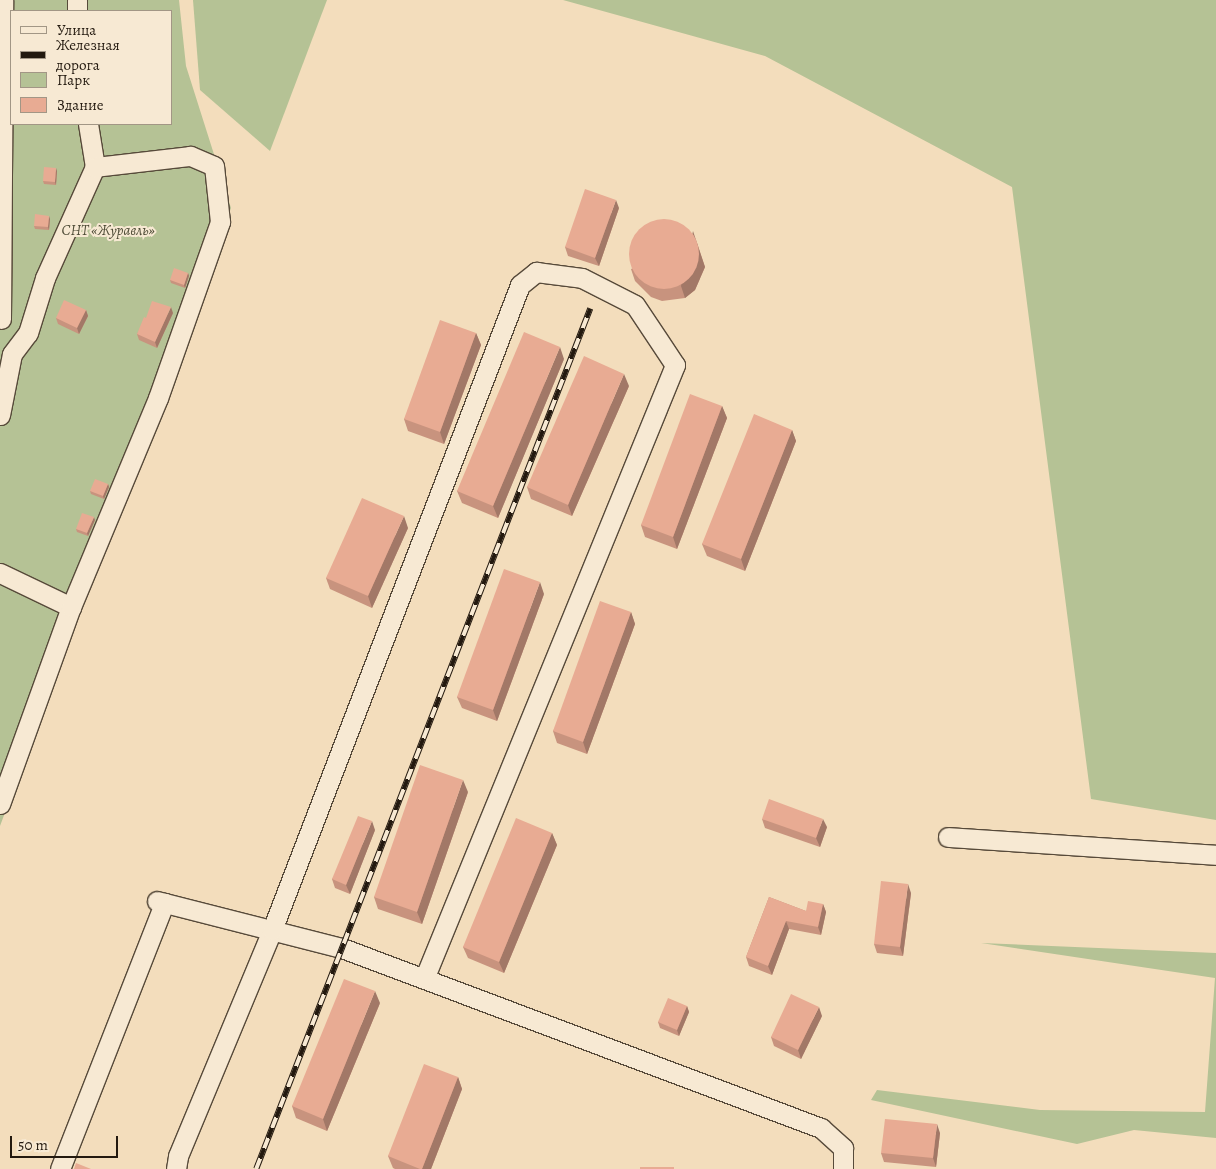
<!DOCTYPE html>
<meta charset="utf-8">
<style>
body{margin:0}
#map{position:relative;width:1216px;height:1169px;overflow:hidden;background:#f3ddbc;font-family:Alegreya,serif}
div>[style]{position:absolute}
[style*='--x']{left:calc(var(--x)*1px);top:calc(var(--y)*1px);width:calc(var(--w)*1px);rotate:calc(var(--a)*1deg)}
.green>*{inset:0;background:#b5c295}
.roads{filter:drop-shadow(1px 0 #574a3a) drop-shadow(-1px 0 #574a3a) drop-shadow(0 1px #574a3a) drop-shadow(0 -1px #574a3a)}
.minor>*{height:19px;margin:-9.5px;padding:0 9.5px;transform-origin:9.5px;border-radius:9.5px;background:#f7e9d3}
.rail>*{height:5.5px;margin-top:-2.75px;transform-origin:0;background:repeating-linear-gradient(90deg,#f7e9d3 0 11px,#23190f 0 22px);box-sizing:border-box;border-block:1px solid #23190f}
.wall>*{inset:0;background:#c8937e}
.shaded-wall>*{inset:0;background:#a27867}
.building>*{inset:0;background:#e8ab93}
.round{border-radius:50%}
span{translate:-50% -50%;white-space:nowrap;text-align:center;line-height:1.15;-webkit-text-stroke:4px #f7e9d3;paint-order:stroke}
.park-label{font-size:15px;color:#4f4c37;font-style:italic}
.legend{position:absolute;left:10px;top:10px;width:162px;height:115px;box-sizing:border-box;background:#f7e9d3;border:1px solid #a29685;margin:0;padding:6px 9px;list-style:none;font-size:15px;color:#23190f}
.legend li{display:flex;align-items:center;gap:10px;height:25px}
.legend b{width:25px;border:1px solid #a29685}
.scale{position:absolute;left:10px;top:1136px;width:108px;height:22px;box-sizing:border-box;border:2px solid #23190f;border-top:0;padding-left:6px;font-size:15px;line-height:18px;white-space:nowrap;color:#23190f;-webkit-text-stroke:4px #f7e9d3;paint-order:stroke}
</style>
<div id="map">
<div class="green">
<div style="clip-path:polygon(evenodd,0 0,179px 0,186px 66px,231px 208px,0 826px,0 0,11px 11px,171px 11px,171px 124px,11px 124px,11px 11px)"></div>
<div style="clip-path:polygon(193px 0,327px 0,270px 151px,200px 90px)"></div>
<div style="clip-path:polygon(563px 0,1216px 0,1216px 820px,1091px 799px,1012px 187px,765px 56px)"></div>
<div style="clip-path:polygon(981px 943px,1216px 953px,1216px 1138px,1134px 1130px,1077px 1144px,871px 1100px,877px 1090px,1040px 1110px,1205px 1112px,1215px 978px)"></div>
</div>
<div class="roads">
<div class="minor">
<div style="--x:77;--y:0;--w:11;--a:90"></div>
<div style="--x:1;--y:319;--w:319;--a:-89.6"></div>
<div style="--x:0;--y:415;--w:62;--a:-78.9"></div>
<div style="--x:12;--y:354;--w:26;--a:-53"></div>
<div style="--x:28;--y:333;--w:58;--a:-72.8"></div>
<div style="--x:45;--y:278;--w:122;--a:-65.8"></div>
<div style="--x:95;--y:167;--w:44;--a:-99.2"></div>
<div style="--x:0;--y:573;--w:79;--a:25.6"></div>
<div style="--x:0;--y:804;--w:209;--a:-70.2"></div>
<div style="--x:71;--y:607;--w:226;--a:-67.4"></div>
<div style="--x:158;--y:398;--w:187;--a:-70.6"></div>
<div style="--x:220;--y:222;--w:56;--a:-96.1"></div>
<div style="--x:214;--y:166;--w:26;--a:-157"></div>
<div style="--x:190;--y:156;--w:96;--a:173.4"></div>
<div style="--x:948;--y:837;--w:269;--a:3.8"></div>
<div style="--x:157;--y:901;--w:191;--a:14.3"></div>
<div style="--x:342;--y:948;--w:512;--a:20.6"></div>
<div style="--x:821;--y:1128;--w:30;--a:42"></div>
<div style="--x:843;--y:1148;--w:21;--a:90"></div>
<div style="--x:60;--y:1169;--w:286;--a:-68.6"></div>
<div style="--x:176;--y:1169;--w:13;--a:-81"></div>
<div style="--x:178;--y:1156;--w:245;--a:-67.4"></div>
<div style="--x:272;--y:930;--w:691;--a:-68.97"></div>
<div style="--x:520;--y:285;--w:21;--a:-39"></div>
<div style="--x:536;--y:272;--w:46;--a:7.4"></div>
<div style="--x:582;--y:278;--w:59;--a:27"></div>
<div style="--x:635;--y:305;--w:72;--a:56.3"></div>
<div style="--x:675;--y:365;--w:663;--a:112.23"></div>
</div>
</div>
<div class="rail">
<div style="--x:256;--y:1169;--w:923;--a:-68.78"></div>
</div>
<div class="wall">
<div style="clip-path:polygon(57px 171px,56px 185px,44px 184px,43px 181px)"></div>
<div style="clip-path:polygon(619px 208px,599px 266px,568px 256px,565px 247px)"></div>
<div style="clip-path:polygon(50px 219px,49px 230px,35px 229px,34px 226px)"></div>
<div style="clip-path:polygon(697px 243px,705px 267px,695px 290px,685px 298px,662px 301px,651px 297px,635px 281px,631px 269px)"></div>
<div style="clip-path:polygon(188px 273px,189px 276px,185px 288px,171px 283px,170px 280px)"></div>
<div style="clip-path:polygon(86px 310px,88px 316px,79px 334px,58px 324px,56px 318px)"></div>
<div style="clip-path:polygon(173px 313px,157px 348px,139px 340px,137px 334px,146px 318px)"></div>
<div style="clip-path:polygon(476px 333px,481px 345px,444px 444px,408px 431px,404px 419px)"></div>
<div style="clip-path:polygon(564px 359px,498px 518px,462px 503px,457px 491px)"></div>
<div style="clip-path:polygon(629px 386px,572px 516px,531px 499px,527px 487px)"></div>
<div style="clip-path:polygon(722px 406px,727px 418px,677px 549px,645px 537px,641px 525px)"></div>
<div style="clip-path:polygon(792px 430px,796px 441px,745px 571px,707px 556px,702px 544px)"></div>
<div style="clip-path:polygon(108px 484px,109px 487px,104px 499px,91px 494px,90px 491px)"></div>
<div style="clip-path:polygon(95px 520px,88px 536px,77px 532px,76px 529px)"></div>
<div style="clip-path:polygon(408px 528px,372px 608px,330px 589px,326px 578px)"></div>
<div style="clip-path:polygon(544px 594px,497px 721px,462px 708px,457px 697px)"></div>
<div style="clip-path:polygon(631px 612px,635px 624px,587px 754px,557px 743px,553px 731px)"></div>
<div style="clip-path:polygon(468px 792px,422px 924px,378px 909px,374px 897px)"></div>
<div style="clip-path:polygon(762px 819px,827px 827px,820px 847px,765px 828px)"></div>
<div style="clip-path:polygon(375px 830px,350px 894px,335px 888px,332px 879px)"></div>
<div style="clip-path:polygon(552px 833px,557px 845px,504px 973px,468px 958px,463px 947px)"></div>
<div style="clip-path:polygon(911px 893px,903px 956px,877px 953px,874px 944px)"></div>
<div style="clip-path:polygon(769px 897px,806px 911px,823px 904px,826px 912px,821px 935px,789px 929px,772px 975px,749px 966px,746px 957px)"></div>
<div style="clip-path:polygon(380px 1003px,327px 1131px,296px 1118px,292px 1106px)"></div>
<div style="clip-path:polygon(687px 1006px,689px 1012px,679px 1036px,660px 1028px,658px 1022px)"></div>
<div style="clip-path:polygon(822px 1016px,801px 1059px,774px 1046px,771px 1037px)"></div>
<div style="clip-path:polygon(458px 1077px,462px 1089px,431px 1169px,395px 1169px,393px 1168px,388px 1156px)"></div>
<div style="clip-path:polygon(940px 1133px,936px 1167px,884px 1162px,881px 1153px)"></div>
</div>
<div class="shaded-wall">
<div style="clip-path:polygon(56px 168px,57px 171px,56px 185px,55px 182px)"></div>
<div style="clip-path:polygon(616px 200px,619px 208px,599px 266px,595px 258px)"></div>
<div style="clip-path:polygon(49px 216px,50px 219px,49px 230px,48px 227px)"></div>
<div style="clip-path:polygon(693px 231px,705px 267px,695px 290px,685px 298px,681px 286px)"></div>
<div style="clip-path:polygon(188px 273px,189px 276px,185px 288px,184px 285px)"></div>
<div style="clip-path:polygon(171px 307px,173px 313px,157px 348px,155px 342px)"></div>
<div style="clip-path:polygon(86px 310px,88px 316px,79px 334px,77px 328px)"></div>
<div style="clip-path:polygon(476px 333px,481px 345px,444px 444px,440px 432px)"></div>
<div style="clip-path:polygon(560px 347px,564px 359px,498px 518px,493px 506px)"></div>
<div style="clip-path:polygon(624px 374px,629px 386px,572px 516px,568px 505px)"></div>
<div style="clip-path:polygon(722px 406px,727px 418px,677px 549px,673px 537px)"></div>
<div style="clip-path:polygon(792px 430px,796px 441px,745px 571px,741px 559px)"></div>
<div style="clip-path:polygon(108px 484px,109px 487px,104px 499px,103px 496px)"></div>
<div style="clip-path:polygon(404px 516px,408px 528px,372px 608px,368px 596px)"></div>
<div style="clip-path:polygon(94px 517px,95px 520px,88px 536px,87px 533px)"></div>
<div style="clip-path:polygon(540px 582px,544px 594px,497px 721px,493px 710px)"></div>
<div style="clip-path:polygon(631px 612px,635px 624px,587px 754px,583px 742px)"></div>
<div style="clip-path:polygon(463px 780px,468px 792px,422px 924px,417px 912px)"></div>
<div style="clip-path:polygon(823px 819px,827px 827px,820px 847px,816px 838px)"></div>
<div style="clip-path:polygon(372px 821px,375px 830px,350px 894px,346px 885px)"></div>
<div style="clip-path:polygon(552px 833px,557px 845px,504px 973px,499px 962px)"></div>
<div style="clip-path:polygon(908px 884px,911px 893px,903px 956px,900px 947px)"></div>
<div style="clip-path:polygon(823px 904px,826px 912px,821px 935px,818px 927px)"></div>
<div style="clip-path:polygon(786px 921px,789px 929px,772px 975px,768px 966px)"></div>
<div style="clip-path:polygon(375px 991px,380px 1003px,327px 1131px,323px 1119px)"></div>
<div style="clip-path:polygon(687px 1006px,689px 1012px,679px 1036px,677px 1030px)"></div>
<div style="clip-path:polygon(819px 1007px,822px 1016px,801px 1059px,798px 1050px)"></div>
<div style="clip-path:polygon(458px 1077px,462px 1089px,431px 1169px,422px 1169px)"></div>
<div style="clip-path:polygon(937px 1124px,940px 1133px,936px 1167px,933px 1158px)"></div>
</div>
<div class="building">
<div style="clip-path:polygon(146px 10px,160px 11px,146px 11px)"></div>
<div style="clip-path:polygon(44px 167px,56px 168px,55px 182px,43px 181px)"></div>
<div style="clip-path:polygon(585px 189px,616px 200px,595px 258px,565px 247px)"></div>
<div style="clip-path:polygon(35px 214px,49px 216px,48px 227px,34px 226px)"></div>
<div class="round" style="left:629px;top:219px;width:70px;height:70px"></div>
<div style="clip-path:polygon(174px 268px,188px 273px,184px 285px,170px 280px)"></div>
<div style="clip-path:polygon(64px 300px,86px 310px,77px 328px,56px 318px)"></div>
<div style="clip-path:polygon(152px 301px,171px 307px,155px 342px,137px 334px,144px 317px,146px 318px)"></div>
<div style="clip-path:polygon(440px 320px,476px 333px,440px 432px,404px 419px)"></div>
<div style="clip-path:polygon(524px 332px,560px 347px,493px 506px,457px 491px)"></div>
<div style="clip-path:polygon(584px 356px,624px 374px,568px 505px,527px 487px)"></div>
<div style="clip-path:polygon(690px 394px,722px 406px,673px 537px,641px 525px)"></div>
<div style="clip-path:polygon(754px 414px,792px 430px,741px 559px,702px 544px)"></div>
<div style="clip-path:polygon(95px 479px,108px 484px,103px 496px,90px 491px)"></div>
<div style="clip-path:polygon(362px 498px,404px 516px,368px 596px,326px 578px)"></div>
<div style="clip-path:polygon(82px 513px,94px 517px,87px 533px,76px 529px)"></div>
<div style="clip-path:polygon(504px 569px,540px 582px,493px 710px,457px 697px)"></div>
<div style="clip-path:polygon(600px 601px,631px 612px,583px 742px,553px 731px)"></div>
<div style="clip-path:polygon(420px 765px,463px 780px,417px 912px,374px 897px)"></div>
<div style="clip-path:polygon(769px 799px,823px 819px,816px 838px,762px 819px)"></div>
<div style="clip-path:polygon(358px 816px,372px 821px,346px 885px,332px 879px)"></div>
<div style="clip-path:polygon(516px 818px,552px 833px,499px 962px,463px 947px)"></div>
<div style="clip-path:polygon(881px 881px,908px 884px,900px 947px,874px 944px)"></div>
<div style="clip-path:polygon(769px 897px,806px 911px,808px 901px,823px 904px,818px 927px,786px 921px,768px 966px,746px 957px)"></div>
<div style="clip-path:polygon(344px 979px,375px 991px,323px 1119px,292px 1106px)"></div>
<div style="clip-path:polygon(791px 994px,819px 1007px,798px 1050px,771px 1037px)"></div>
<div style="clip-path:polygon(668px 998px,687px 1006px,677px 1030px,658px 1022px)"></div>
<div style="clip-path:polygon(424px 1064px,458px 1077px,422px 1169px,420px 1169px,388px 1156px)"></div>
<div style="clip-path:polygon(885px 1119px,937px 1124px,933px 1158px,881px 1153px)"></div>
<div style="clip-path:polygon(76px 1163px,91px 1169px,74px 1169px)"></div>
<div style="clip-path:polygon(640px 1167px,674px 1167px,674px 1169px,640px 1169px)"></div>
</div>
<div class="park-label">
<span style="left:108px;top:231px">СНТ «Журавль»</span>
</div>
<ul class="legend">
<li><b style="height:6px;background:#f7e9d3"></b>Улица</li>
<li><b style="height:6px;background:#23190f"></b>Железная дорога</li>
<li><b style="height:14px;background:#b5c295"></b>Парк</li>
<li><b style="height:14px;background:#e8ab93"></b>Здание</li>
</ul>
<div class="scale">50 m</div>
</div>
